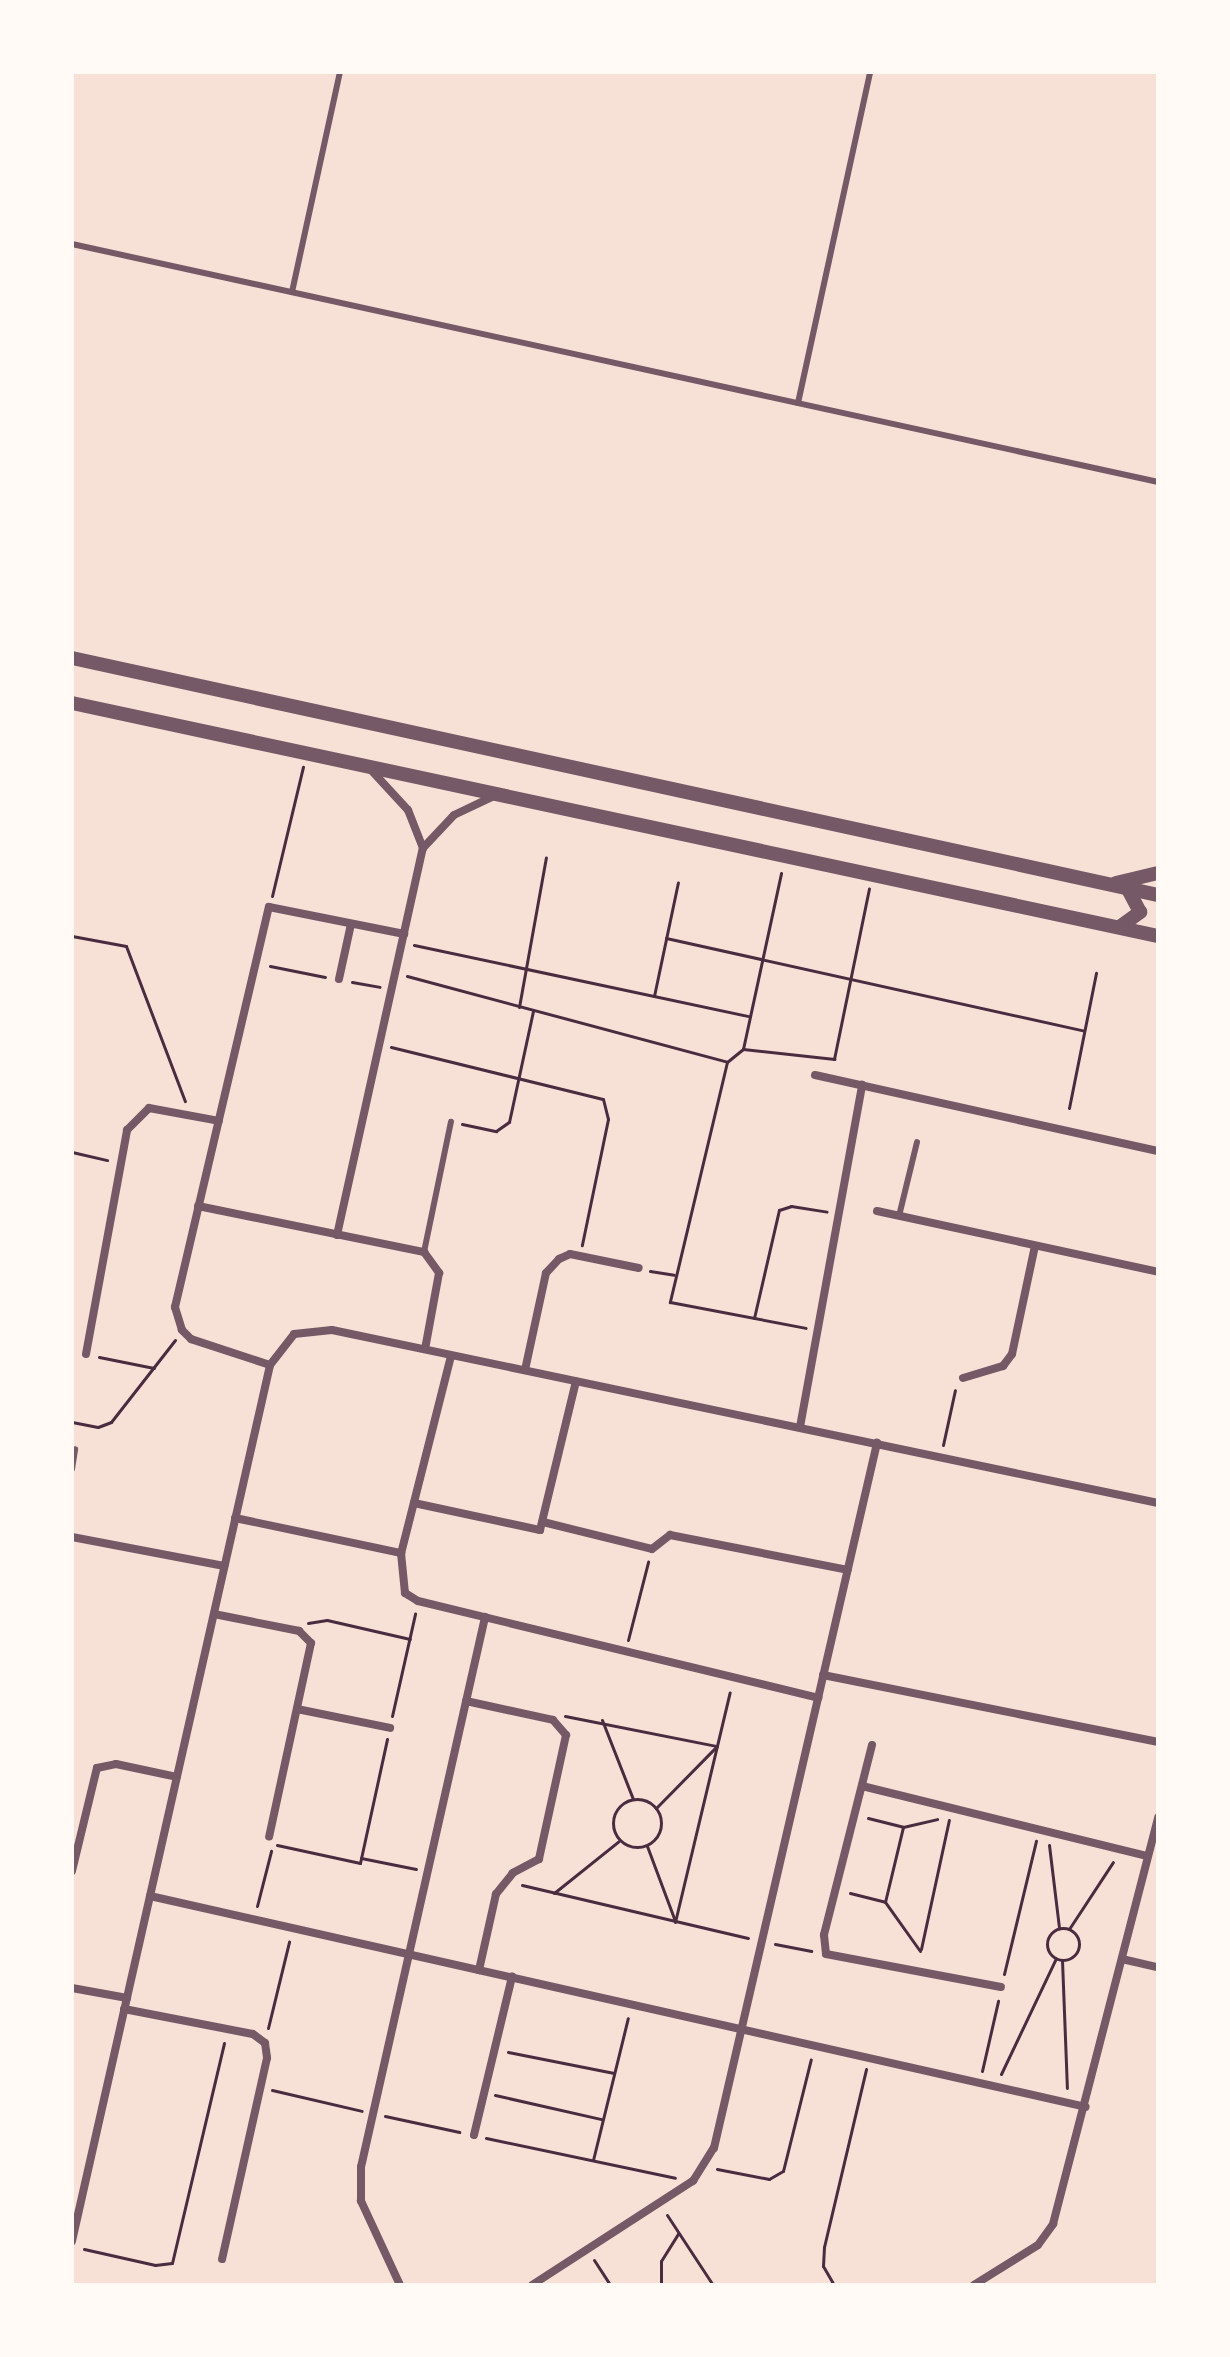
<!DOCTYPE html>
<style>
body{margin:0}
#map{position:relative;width:1230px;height:2357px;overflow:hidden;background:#f7e1d7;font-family:"Exo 2",sans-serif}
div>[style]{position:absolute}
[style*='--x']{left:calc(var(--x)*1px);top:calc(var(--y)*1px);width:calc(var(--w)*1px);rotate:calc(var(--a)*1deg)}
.path>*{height:3px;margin:-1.5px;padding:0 1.5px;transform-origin:1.5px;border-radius:1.5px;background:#4a2c40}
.path>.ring{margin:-1.5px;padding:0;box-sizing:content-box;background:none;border:3px solid #4a2c40;border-radius:50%}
.service>*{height:6px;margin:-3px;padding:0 3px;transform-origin:3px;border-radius:3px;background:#755966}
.minor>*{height:8px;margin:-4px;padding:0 4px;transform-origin:4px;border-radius:4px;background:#755966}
.tertiary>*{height:14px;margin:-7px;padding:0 7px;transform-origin:7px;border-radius:7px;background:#755966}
span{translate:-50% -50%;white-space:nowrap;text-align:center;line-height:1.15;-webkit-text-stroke:6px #fffaf5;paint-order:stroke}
.frame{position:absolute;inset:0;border:74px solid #fffaf5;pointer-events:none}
</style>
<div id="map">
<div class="path">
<div style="--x:272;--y:896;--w:133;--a:-76.5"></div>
<div style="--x:72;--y:936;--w:55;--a:10.5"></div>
<div style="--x:126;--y:946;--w:166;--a:69.2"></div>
<div style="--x:666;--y:938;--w:428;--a:12.5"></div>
<div style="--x:414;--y:945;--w:342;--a:12"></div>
<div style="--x:270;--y:966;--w:56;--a:11.3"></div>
<div style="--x:407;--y:976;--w:331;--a:15"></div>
<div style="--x:727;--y:1062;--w:21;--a:-39"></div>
<div style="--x:743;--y:1049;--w:92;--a:6.3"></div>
<div style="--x:834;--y:1059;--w:174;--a:-78.4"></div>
<div style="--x:352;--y:982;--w:28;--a:10"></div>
<div style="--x:654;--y:996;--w:116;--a:-78.1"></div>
<div style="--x:519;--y:1007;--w:152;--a:-79.8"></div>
<div style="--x:391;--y:1047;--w:218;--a:13.8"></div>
<div style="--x:603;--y:1099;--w:21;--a:76"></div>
<div style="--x:608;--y:1119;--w:129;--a:101.7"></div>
<div style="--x:743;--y:1049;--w:180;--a:-77.8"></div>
<div style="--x:727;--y:1062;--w:247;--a:103.4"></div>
<div style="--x:670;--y:1302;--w:138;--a:10.8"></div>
<div style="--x:1069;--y:1108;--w:138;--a:-78.7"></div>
<div style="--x:462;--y:1124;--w:35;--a:12"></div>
<div style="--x:496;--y:1131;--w:16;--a:-35"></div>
<div style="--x:509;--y:1122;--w:114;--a:-77.8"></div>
<div style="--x:72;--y:1152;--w:36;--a:13"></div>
<div style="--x:650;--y:1271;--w:24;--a:9"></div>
<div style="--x:754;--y:1318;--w:111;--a:-77"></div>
<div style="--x:779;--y:1210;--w:13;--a:-18"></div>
<div style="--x:791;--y:1206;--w:36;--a:9"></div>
<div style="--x:99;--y:1357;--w:56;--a:11.3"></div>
<div style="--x:72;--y:1422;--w:26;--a:11"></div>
<div style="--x:98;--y:1427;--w:14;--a:-21"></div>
<div style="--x:111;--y:1422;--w:104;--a:-52"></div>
<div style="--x:943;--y:1445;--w:56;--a:-77.7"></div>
<div style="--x:308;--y:1623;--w:19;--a:-9"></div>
<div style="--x:327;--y:1620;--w:85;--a:12.9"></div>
<div style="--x:628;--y:1640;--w:81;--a:-75.6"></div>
<div style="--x:392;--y:1716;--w:105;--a:-77.3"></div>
<div style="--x:565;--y:1716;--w:155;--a:11.2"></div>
<div style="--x:602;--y:1720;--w:85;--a:68.6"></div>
<div class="ring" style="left:613px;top:1799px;width:45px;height:45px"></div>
<div style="--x:656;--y:1808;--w:84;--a:-45.5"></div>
<div style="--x:868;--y:1818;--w:36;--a:14"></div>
<div style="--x:277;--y:1845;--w:85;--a:12.2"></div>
<div style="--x:360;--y:1863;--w:127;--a:-77.7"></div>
<div style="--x:1049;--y:1845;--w:84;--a:83.1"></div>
<div style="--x:647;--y:1846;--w:80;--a:69.5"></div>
<div style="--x:361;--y:1858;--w:56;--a:11.3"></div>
<div style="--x:522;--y:1885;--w:232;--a:13.2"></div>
<div style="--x:554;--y:1893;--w:83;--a:-38.7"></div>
<div style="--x:850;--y:1893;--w:36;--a:14"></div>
<div style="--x:257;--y:1906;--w:57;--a:-75.7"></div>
<div style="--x:675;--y:1922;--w:236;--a:-76.6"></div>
<div class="ring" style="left:1047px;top:1928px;width:29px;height:29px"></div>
<div style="--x:1069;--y:1929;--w:80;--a:-56.7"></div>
<div style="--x:775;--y:1944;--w:37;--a:11"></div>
<div style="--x:921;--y:1949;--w:132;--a:-77.8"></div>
<div style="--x:920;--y:1951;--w:60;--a:-125.5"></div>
<div style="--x:885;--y:1902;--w:77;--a:-76.5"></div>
<div style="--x:903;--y:1827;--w:35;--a:-13"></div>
<div style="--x:1062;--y:1960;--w:128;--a:87.8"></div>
<div style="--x:1004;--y:1974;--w:137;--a:-76.5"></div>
<div style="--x:268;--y:2028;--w:89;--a:-76.3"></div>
<div style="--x:508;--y:2052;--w:108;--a:11.2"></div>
<div style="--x:982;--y:2071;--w:72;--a:-77.1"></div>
<div style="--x:1001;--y:2074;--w:128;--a:-64.6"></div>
<div style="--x:272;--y:2090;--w:92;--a:13.1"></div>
<div style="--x:495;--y:2095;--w:109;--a:12.8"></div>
<div style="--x:385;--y:2116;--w:76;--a:12.2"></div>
<div style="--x:486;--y:2138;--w:193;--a:11.9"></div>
<div style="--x:593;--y:2160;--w:146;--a:-76.2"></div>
<div style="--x:717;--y:2169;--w:53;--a:10.9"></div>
<div style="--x:769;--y:2179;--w:16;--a:-30"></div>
<div style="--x:783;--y:2171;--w:115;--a:-76"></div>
<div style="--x:667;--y:2215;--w:84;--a:56.7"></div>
<div style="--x:84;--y:2249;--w:73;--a:12.7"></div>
<div style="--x:155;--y:2265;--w:17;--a:-7"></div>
<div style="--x:172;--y:2263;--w:226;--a:-76.7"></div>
<div style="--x:594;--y:2260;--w:30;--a:57"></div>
<div style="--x:661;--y:2285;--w:24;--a:-90"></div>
<div style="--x:661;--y:2261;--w:32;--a:-58"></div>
<div style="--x:834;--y:2285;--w:22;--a:-120"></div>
<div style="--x:823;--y:2266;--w:19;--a:-87"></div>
<div style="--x:824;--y:2247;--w:183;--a:-76.7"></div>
</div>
<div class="service">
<div style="--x:72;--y:244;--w:1112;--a:12.36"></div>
<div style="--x:292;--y:292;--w:225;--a:-77.7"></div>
<div style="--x:798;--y:403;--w:339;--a:-77.7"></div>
<div style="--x:899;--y:1216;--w:76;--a:-76.3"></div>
<div style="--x:424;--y:1252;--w:133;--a:-78.3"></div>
<div style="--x:72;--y:1469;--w:20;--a:-81"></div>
</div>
<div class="minor">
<div style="--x:372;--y:771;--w:53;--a:47.3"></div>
<div style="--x:408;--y:810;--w:41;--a:68.5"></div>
<div style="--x:339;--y:979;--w:56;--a:-77.7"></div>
<div style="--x:815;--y:1075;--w:351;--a:12.5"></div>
<div style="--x:198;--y:1206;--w:231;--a:11.5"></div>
<div style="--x:424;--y:1252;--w:26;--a:54"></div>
<div style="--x:439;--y:1273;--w:77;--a:100.4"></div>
<div style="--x:877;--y:1211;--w:288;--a:12.2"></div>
<div style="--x:337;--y:1235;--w:396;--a:-77.5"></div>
<div style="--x:423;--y:848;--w:45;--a:-46.8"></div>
<div style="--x:454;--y:815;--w:44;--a:-25.4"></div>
<div style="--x:86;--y:1354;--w:228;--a:-79.6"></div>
<div style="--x:127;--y:1130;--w:31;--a:-45"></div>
<div style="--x:149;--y:1108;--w:71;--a:10.5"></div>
<div style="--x:451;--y:1356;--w:203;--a:104.2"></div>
<div style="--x:401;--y:1553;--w:40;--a:84.3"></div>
<div style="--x:405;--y:1593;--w:15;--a:32"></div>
<div style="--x:418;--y:1601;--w:412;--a:13.6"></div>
<div style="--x:270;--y:1365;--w:83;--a:-161.8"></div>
<div style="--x:191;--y:1339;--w:13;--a:-135"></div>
<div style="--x:182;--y:1330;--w:24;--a:-107"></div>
<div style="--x:175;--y:1307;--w:411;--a:-76.8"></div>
<div style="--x:269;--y:907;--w:138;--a:11.3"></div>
<div style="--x:525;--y:1370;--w:99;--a:-77.8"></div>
<div style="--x:546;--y:1273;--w:19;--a:-47"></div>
<div style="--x:559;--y:1259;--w:12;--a:-24"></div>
<div style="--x:570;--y:1254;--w:70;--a:11.5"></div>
<div style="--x:963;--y:1378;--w:42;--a:-16.7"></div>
<div style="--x:1003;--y:1366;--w:15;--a:-53"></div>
<div style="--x:1012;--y:1354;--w:110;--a:-78"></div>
<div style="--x:800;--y:1427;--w:348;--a:-79.7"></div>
<div style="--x:414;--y:1503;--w:129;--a:12.1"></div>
<div style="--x:540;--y:1530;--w:153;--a:-76.4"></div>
<div style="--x:235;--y:1518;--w:170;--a:11.9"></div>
<div style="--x:543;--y:1522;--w:112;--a:13.9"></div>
<div style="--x:652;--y:1549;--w:23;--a:-38"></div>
<div style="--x:670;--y:1535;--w:181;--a:11.1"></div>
<div style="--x:72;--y:1537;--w:155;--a:10.8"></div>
<div style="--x:214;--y:1614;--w:87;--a:11.3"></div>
<div style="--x:299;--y:1631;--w:17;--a:45"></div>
<div style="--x:311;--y:1643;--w:198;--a:102.2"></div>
<div style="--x:823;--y:1675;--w:342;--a:11.3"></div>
<div style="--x:466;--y:1701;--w:89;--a:12.3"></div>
<div style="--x:553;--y:1720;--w:20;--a:49"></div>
<div style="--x:566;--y:1735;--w:127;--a:102.3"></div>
<div style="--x:539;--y:1859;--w:30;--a:152"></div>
<div style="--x:513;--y:1873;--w:27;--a:129"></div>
<div style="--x:496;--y:1894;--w:78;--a:102.6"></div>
<div style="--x:297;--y:1709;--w:95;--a:11.5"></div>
<div style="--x:872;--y:1745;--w:196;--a:104.2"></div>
<div style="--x:824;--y:1935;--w:19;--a:84"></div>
<div style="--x:826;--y:1954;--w:178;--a:10.7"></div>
<div style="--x:862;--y:1786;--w:294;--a:13.8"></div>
<div style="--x:72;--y:1871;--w:106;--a:-76.4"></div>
<div style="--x:97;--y:1768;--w:19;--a:-12"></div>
<div style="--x:116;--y:1764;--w:62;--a:12"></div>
<div style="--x:150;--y:1896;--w:959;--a:12.7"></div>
<div style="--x:1122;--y:1959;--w:37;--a:13"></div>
<div style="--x:72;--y:1988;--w:56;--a:10.3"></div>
<div style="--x:124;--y:2009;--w:131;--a:11"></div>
<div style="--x:253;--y:2034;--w:15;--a:37"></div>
<div style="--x:265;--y:2043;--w:15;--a:82"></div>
<div style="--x:267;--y:2058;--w:206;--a:102.6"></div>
<div style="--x:474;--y:2135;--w:163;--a:-76.5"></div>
<div style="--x:72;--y:2241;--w:898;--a:-77.26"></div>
<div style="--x:270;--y:1365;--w:39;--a:-52"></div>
<div style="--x:294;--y:1334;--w:38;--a:-6"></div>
<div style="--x:332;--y:1330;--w:844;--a:11.83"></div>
<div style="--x:400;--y:2285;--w:93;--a:-114.9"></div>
<div style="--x:361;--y:2201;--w:34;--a:-90"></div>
<div style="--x:361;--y:2167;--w:564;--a:-77.29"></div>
<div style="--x:532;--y:2285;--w:192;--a:-32.9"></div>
<div style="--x:693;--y:2181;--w:39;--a:-58"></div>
<div style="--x:714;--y:2148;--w:724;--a:-76.98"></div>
<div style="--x:974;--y:2285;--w:75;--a:-32"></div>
<div style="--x:1038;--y:2245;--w:26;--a:-54"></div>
<div style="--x:1053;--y:2224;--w:420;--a:-75.5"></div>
</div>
<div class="tertiary">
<div style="--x:72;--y:658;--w:1112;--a:12.31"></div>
<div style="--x:72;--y:703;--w:1111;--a:12.11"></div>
<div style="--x:1116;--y:883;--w:43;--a:-13.4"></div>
<div style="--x:1121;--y:926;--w:24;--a:-36"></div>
<div style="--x:1140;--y:912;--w:24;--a:-118"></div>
</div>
<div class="frame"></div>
</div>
